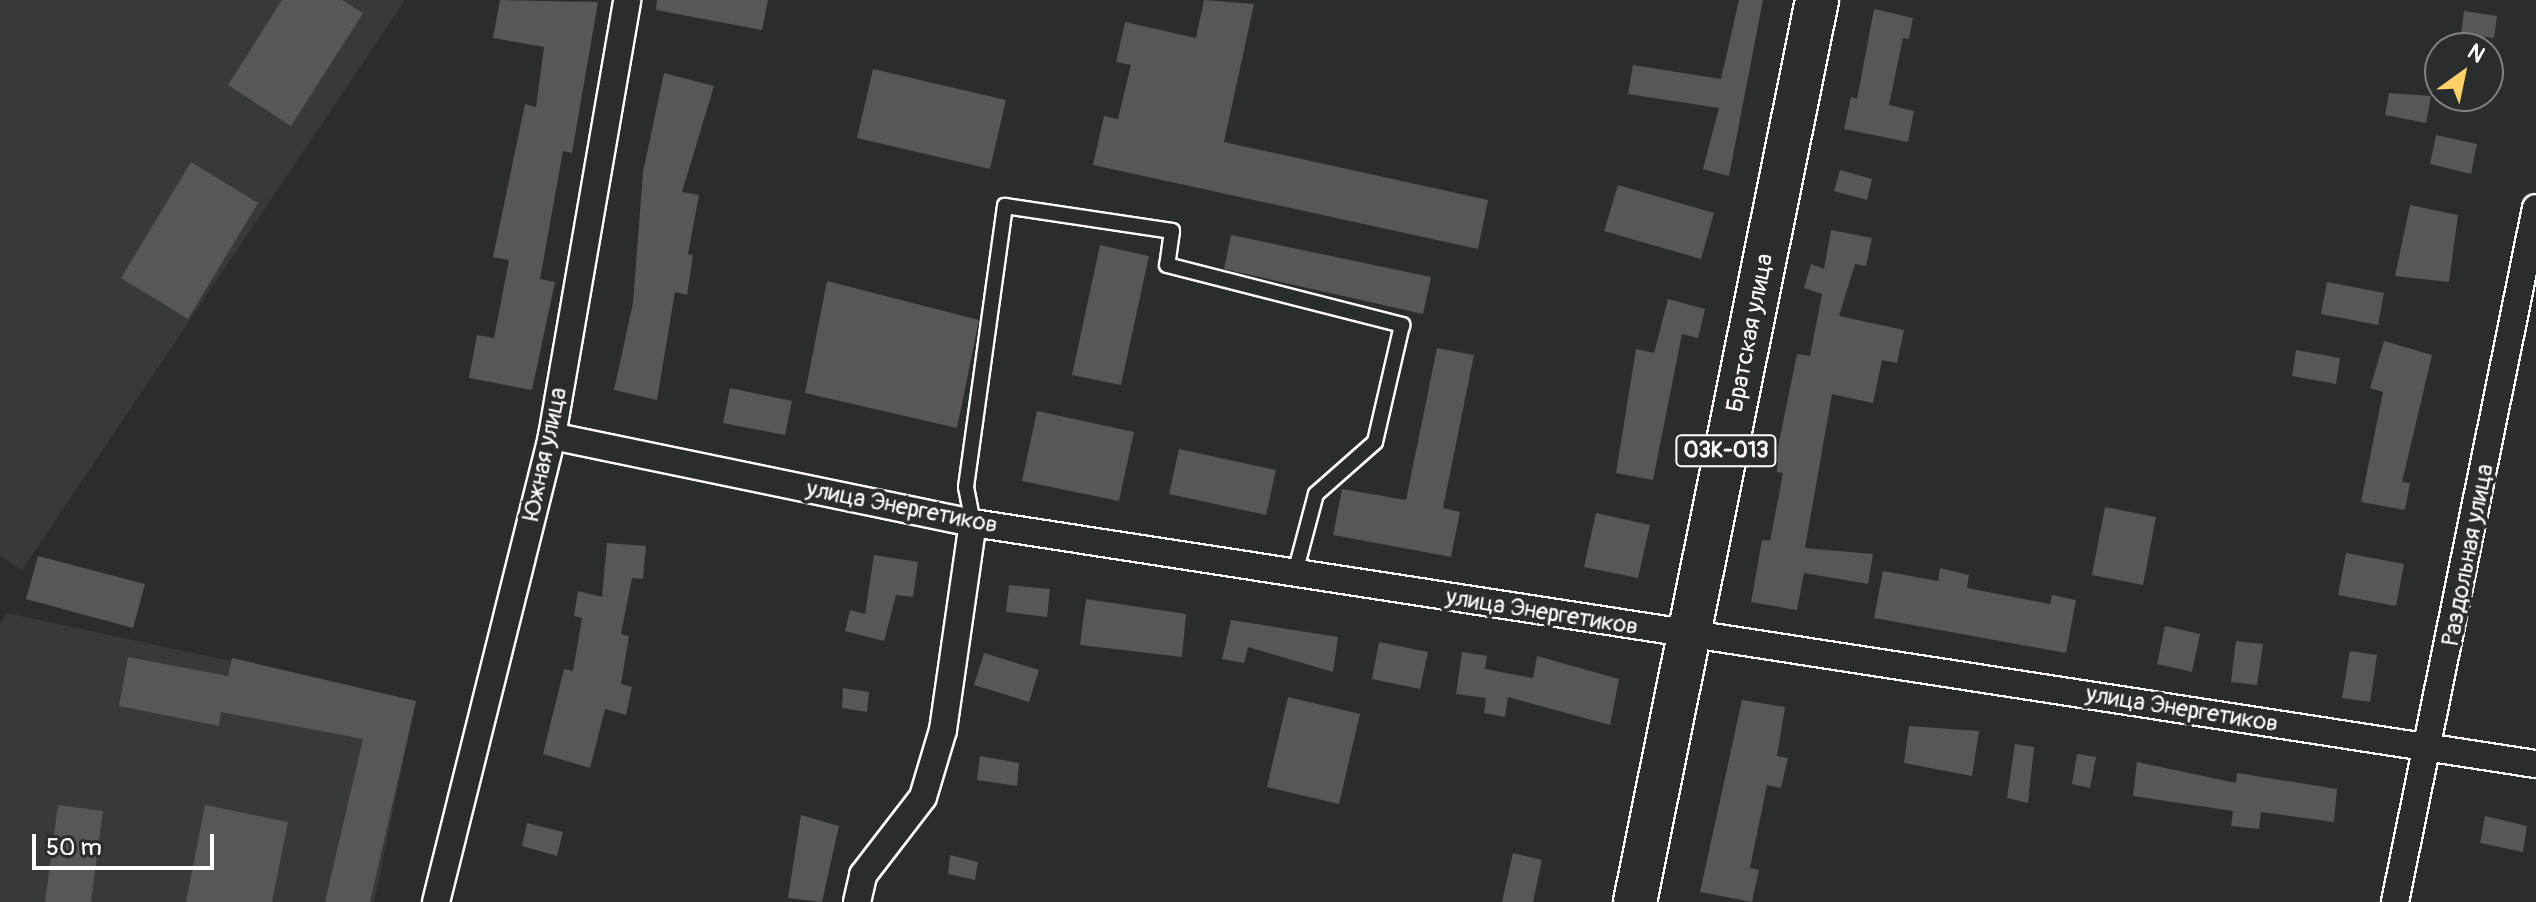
<!DOCTYPE html>
<meta charset="utf-8">
<style>
body{margin:0}
#map{position:relative;width:2536px;height:902px;overflow:hidden;background:#2a2d2e;font-family:Pangolin,sans-serif}
div>[style]{position:absolute}
[style*='--x']{left:calc(var(--x)*1px);top:calc(var(--y)*1px);width:calc(var(--w)*1px);rotate:calc(var(--a)*1deg)}
.built>*{inset:0;background:#373a3b}
.building>*{inset:0;background:#555758}
.roads{filter:drop-shadow(2px 0 #fff) drop-shadow(-2px 0 #fff) drop-shadow(0 2px #fff) drop-shadow(0 -2px #fff)}
.lane>*{height:14px;margin:-7px;padding:0 7px;transform-origin:7px;border-radius:7px;background:#2a2d2e}
.street>*{height:26px;margin:-13px;padding:0 13px;transform-origin:13px;border-radius:13px;background:#2a2d2e}
.primary>*{height:42px;margin:-21px;padding:0 21px;transform-origin:21px;border-radius:21px;background:#2a2d2e}
span{translate:-50% -50%;white-space:nowrap;text-align:center;line-height:1.15;-webkit-text-stroke:8px #2a2d2e;paint-order:stroke}
.shield-label span{padding:2px 6px;background:#2a2d2e;border:2px solid;border-radius:6px;-webkit-text-stroke-width:0}
.shield-label{font-size:22px;color:#fff;font-weight:700}
.street-label{font-size:24px;color:#fff}
.north{position:absolute;left:2424px;top:32px;width:80px;height:80px;box-sizing:border-box;background:#2a2d2e;border:2px solid #7f8182;border-radius:50%;rotate:33deg;font-size:22px;font-weight:700;line-height:32px;text-align:center;color:#fff}
.north::after{content:'';display:block;margin:auto;width:28px;height:36px;background:#ffd166;clip-path:polygon(50% 0,100% 100%,50% 72%,0 100%)}
.scale{position:absolute;left:32px;top:834px;width:182px;height:36px;box-sizing:border-box;border:4px solid #fff;border-top:0;padding-left:10px;font-size:24px;line-height:28px;white-space:nowrap;color:#fff;-webkit-text-stroke:6px #2a2d2e;paint-order:stroke}
</style>
<div id="map">
<div class="built">
<div style="clip-path:polygon(0 0,405px 0,22px 570px,0 556px)"></div>
<div style="clip-path:polygon(7px 613px,416px 701px,374px 902px,0 902px,0 624px)"></div>
</div>
<div class="building">
<div style="clip-path:polygon(282px 0,342px 0,363px 13px,291px 126px,228px 85px)"></div>
<div style="clip-path:polygon(500px 0,598px 2px,572px 153px,563px 151px,540px 279px,555px 282px,532px 390px,469px 378px,477px 335px,494px 338px,509px 260px,493px 257px,525px 104px,536px 107px,544px 47px,493px 38px)"></div>
<div style="clip-path:polygon(657px 0,768px 0,762px 30px,656px 10px)"></div>
<div style="clip-path:polygon(1204px 0,1254px 4px,1224px 142px,1488px 200px,1478px 249px,1093px 165px,1104px 116px,1118px 119px,1131px 65px,1116px 62px,1125px 22px,1196px 38px)"></div>
<div style="clip-path:polygon(1739px 0,1763px 0,1729px 176px,1703px 169px,1719px 108px,1628px 94px,1633px 65px,1721px 79px)"></div>
<div style="clip-path:polygon(1874px 9px,1913px 18px,1909px 39px,1903px 38px,1889px 105px,1914px 111px,1908px 142px,1844px 129px,1851px 97px,1857px 99px)"></div>
<div style="clip-path:polygon(2464px 11px,2497px 16px,2494px 38px,2461px 34px)"></div>
<div style="clip-path:polygon(873px 69px,1006px 100px,990px 169px,857px 138px)"></div>
<div style="clip-path:polygon(664px 73px,714px 86px,682px 192px,699px 195px,688px 254px,693px 255px,687px 295px,675px 292px,657px 400px,614px 390px,633px 303px,643px 172px)"></div>
<div style="clip-path:polygon(2389px 93px,2431px 96px,2426px 123px,2385px 115px)"></div>
<div style="clip-path:polygon(2436px 135px,2477px 144px,2471px 174px,2430px 164px)"></div>
<div style="clip-path:polygon(191px 162px,258px 203px,188px 319px,121px 278px)"></div>
<div style="clip-path:polygon(1840px 170px,1872px 179px,1867px 200px,1834px 191px)"></div>
<div style="clip-path:polygon(1618px 185px,1714px 213px,1701px 259px,1604px 231px)"></div>
<div style="clip-path:polygon(2410px 205px,2458px 215px,2449px 282px,2395px 276px)"></div>
<div style="clip-path:polygon(1831px 230px,1872px 238px,1866px 266px,1855px 264px,1839px 316px,1904px 330px,1897px 363px,1882px 360px,1873px 403px,1832px 394px,1805px 548px,1873px 554px,1868px 584px,1804px 573px,1797px 610px,1751px 602px,1762px 540px,1770px 541px,1783px 473px,1777px 472px,1778px 447px,1797px 354px,1810px 356px,1822px 294px,1804px 288px,1811px 264px,1824px 269px)"></div>
<div style="clip-path:polygon(1231px 235px,1431px 277px,1423px 314px,1224px 269px)"></div>
<div style="clip-path:polygon(1100px 245px,1149px 256px,1121px 385px,1072px 375px)"></div>
<div style="clip-path:polygon(827px 281px,979px 320px,957px 428px,805px 393px)"></div>
<div style="clip-path:polygon(2327px 282px,2384px 293px,2378px 325px,2321px 314px)"></div>
<div style="clip-path:polygon(1668px 299px,1705px 309px,1698px 338px,1682px 334px,1653px 480px,1616px 473px,1636px 349px,1654px 353px)"></div>
<div style="clip-path:polygon(2384px 341px,2432px 355px,2402px 482px,2410px 483px,2405px 510px,2361px 502px,2383px 392px,2370px 388px)"></div>
<div style="clip-path:polygon(1437px 348px,1474px 355px,1443px 508px,1460px 512px,1451px 557px,1333px 535px,1342px 489px,1406px 500px)"></div>
<div style="clip-path:polygon(2296px 350px,2340px 358px,2336px 384px,2292px 376px)"></div>
<div style="clip-path:polygon(730px 388px,792px 401px,785px 435px,723px 423px)"></div>
<div style="clip-path:polygon(1037px 411px,1134px 432px,1119px 501px,1022px 481px)"></div>
<div style="clip-path:polygon(1179px 449px,1276px 470px,1266px 515px,1169px 494px)"></div>
<div style="clip-path:polygon(2105px 507px,2156px 517px,2143px 585px,2092px 575px)"></div>
<div style="clip-path:polygon(1596px 513px,1650px 525px,1638px 578px,1584px 567px)"></div>
<div style="clip-path:polygon(607px 543px,646px 546px,643px 579px,632px 578px,621px 634px,629px 636px,621px 684px,632px 687px,626px 715px,605px 709px,590px 768px,543px 754px,564px 669px,573px 671px,582px 618px,574px 616px,578px 591px,602px 597px)"></div>
<div style="clip-path:polygon(2346px 553px,2404px 564px,2396px 606px,2338px 595px)"></div>
<div style="clip-path:polygon(874px 555px,918px 562px,913px 597px,896px 595px,884px 641px,845px 631px,850px 610px,865px 614px)"></div>
<div style="clip-path:polygon(38px 556px,145px 584px,133px 628px,26px 599px)"></div>
<div style="clip-path:polygon(1940px 568px,1969px 575px,1967px 588px,2050px 604px,2052px 595px,2076px 600px,2066px 653px,1874px 618px,1883px 571px,1938px 581px)"></div>
<div style="clip-path:polygon(1009px 585px,1050px 589px,1047px 617px,1006px 612px)"></div>
<div style="clip-path:polygon(1086px 599px,1186px 614px,1182px 657px,1080px 645px)"></div>
<div style="clip-path:polygon(1231px 620px,1338px 637px,1333px 672px,1248px 647px,1244px 663px,1222px 659px)"></div>
<div style="clip-path:polygon(2165px 626px,2200px 634px,2192px 672px,2157px 664px)"></div>
<div style="clip-path:polygon(2236px 641px,2263px 644px,2257px 685px,2231px 682px)"></div>
<div style="clip-path:polygon(1379px 642px,1428px 652px,1420px 689px,1372px 679px)"></div>
<div style="clip-path:polygon(2350px 651px,2377px 655px,2370px 702px,2342px 698px)"></div>
<div style="clip-path:polygon(1462px 652px,1487px 656px,1485px 669px,1533px 678px,1537px 656px,1619px 679px,1610px 725px,1508px 697px,1505px 717px,1484px 713px,1486px 698px,1456px 694px)"></div>
<div style="clip-path:polygon(984px 653px,1039px 670px,1029px 702px,974px 685px)"></div>
<div style="clip-path:polygon(128px 657px,228px 676px,232px 658px,416px 701px,370px 902px,325px 902px,363px 739px,221px 712px,219px 726px,119px 706px)"></div>
<div style="clip-path:polygon(843px 688px,869px 692px,867px 712px,842px 708px)"></div>
<div style="clip-path:polygon(1288px 697px,1360px 714px,1339px 804px,1267px 787px)"></div>
<div style="clip-path:polygon(1742px 700px,1785px 707px,1777px 756px,1788px 758px,1781px 788px,1767px 785px,1750px 868px,1759px 870px,1752px 902px,1700px 892px)"></div>
<div style="clip-path:polygon(1909px 726px,1979px 731px,1972px 776px,1904px 763px)"></div>
<div style="clip-path:polygon(2015px 744px,2034px 747px,2028px 803px,2007px 798px)"></div>
<div style="clip-path:polygon(2077px 754px,2096px 757px,2090px 788px,2072px 784px)"></div>
<div style="clip-path:polygon(980px 756px,1019px 763px,1017px 786px,977px 780px)"></div>
<div style="clip-path:polygon(2137px 762px,2236px 783px,2237px 773px,2337px 789px,2334px 822px,2261px 812px,2259px 829px,2231px 826px,2233px 811px,2133px 796px)"></div>
<div style="clip-path:polygon(58px 805px,103px 811px,91px 902px,45px 902px)"></div>
<div style="clip-path:polygon(205px 805px,288px 822px,272px 902px,186px 902px)"></div>
<div style="clip-path:polygon(801px 815px,839px 826px,822px 902px,788px 898px)"></div>
<div style="clip-path:polygon(2485px 816px,2527px 826px,2523px 852px,2480px 843px)"></div>
<div style="clip-path:polygon(527px 823px,563px 832px,557px 856px,522px 846px)"></div>
<div style="clip-path:polygon(1513px 853px,1542px 860px,1533px 902px,1502px 902px)"></div>
<div style="clip-path:polygon(950px 855px,978px 862px,975px 880px,948px 874px)"></div>
</div>
<div class="roads">
<div class="lane">
<div style="--x:973;--y:523;--w:37;--a:-101"></div>
<div style="--x:966;--y:487;--w:284;--a:-82.1"></div>
<div style="--x:1005;--y:206;--w:169;--a:8.5"></div>
<div style="--x:1172;--y:231;--w:34;--a:98"></div>
<div style="--x:1167;--y:265;--w:243;--a:14.3"></div>
<div style="--x:1402;--y:325;--w:120;--a:103"></div>
<div style="--x:1375;--y:442;--w:79;--a:138.6"></div>
<div style="--x:1316;--y:494;--w:82;--a:104.9"></div>
</div>
<div class="street">
<div style="--x:552;--y:436;--w:430;--a:11.7"></div>
<div style="--x:973;--y:523;--w:1581;--a:8.77"></div>
<div style="--x:436;--y:902;--w:480;--a:-76"></div>
<div style="--x:552;--y:436;--w:442;--a:-80.2"></div>
<div style="--x:857;--y:902;--w:28;--a:-77"></div>
<div style="--x:863;--y:875;--w:98;--a:-52.4"></div>
<div style="--x:923;--y:797;--w:70;--a:-73.4"></div>
<div style="--x:943;--y:730;--w:209;--a:-81.8"></div>
<div style="--x:2395;--y:902;--w:708;--a:-78.52"></div>
</div>
<div class="primary">
<div style="--x:1635;--y:902;--w:920;--a:-78.59"></div>
</div>
</div>
<div class="shield-label">
<span style="left:1726px;top:451px">03К-013</span>
</div>
<div class="street-label">
<span style="left:1750px;top:333px;rotate:-79deg">Братская улица</span>
<span style="left:545px;top:454px;rotate:-78deg">Южная улица</span>
<span style="left:902px;top:507px;rotate:11deg">улица Энергетиков</span>
<span style="left:2468px;top:555px;rotate:-79deg">Раздольная улица</span>
<span style="left:1542px;top:612px;rotate:9deg">улица Энергетиков</span>
<span style="left:2182px;top:709px;rotate:9deg">улица Энергетиков</span>
</div>
<div class="north">N</div>
<div class="scale">50 m</div>
</div>
